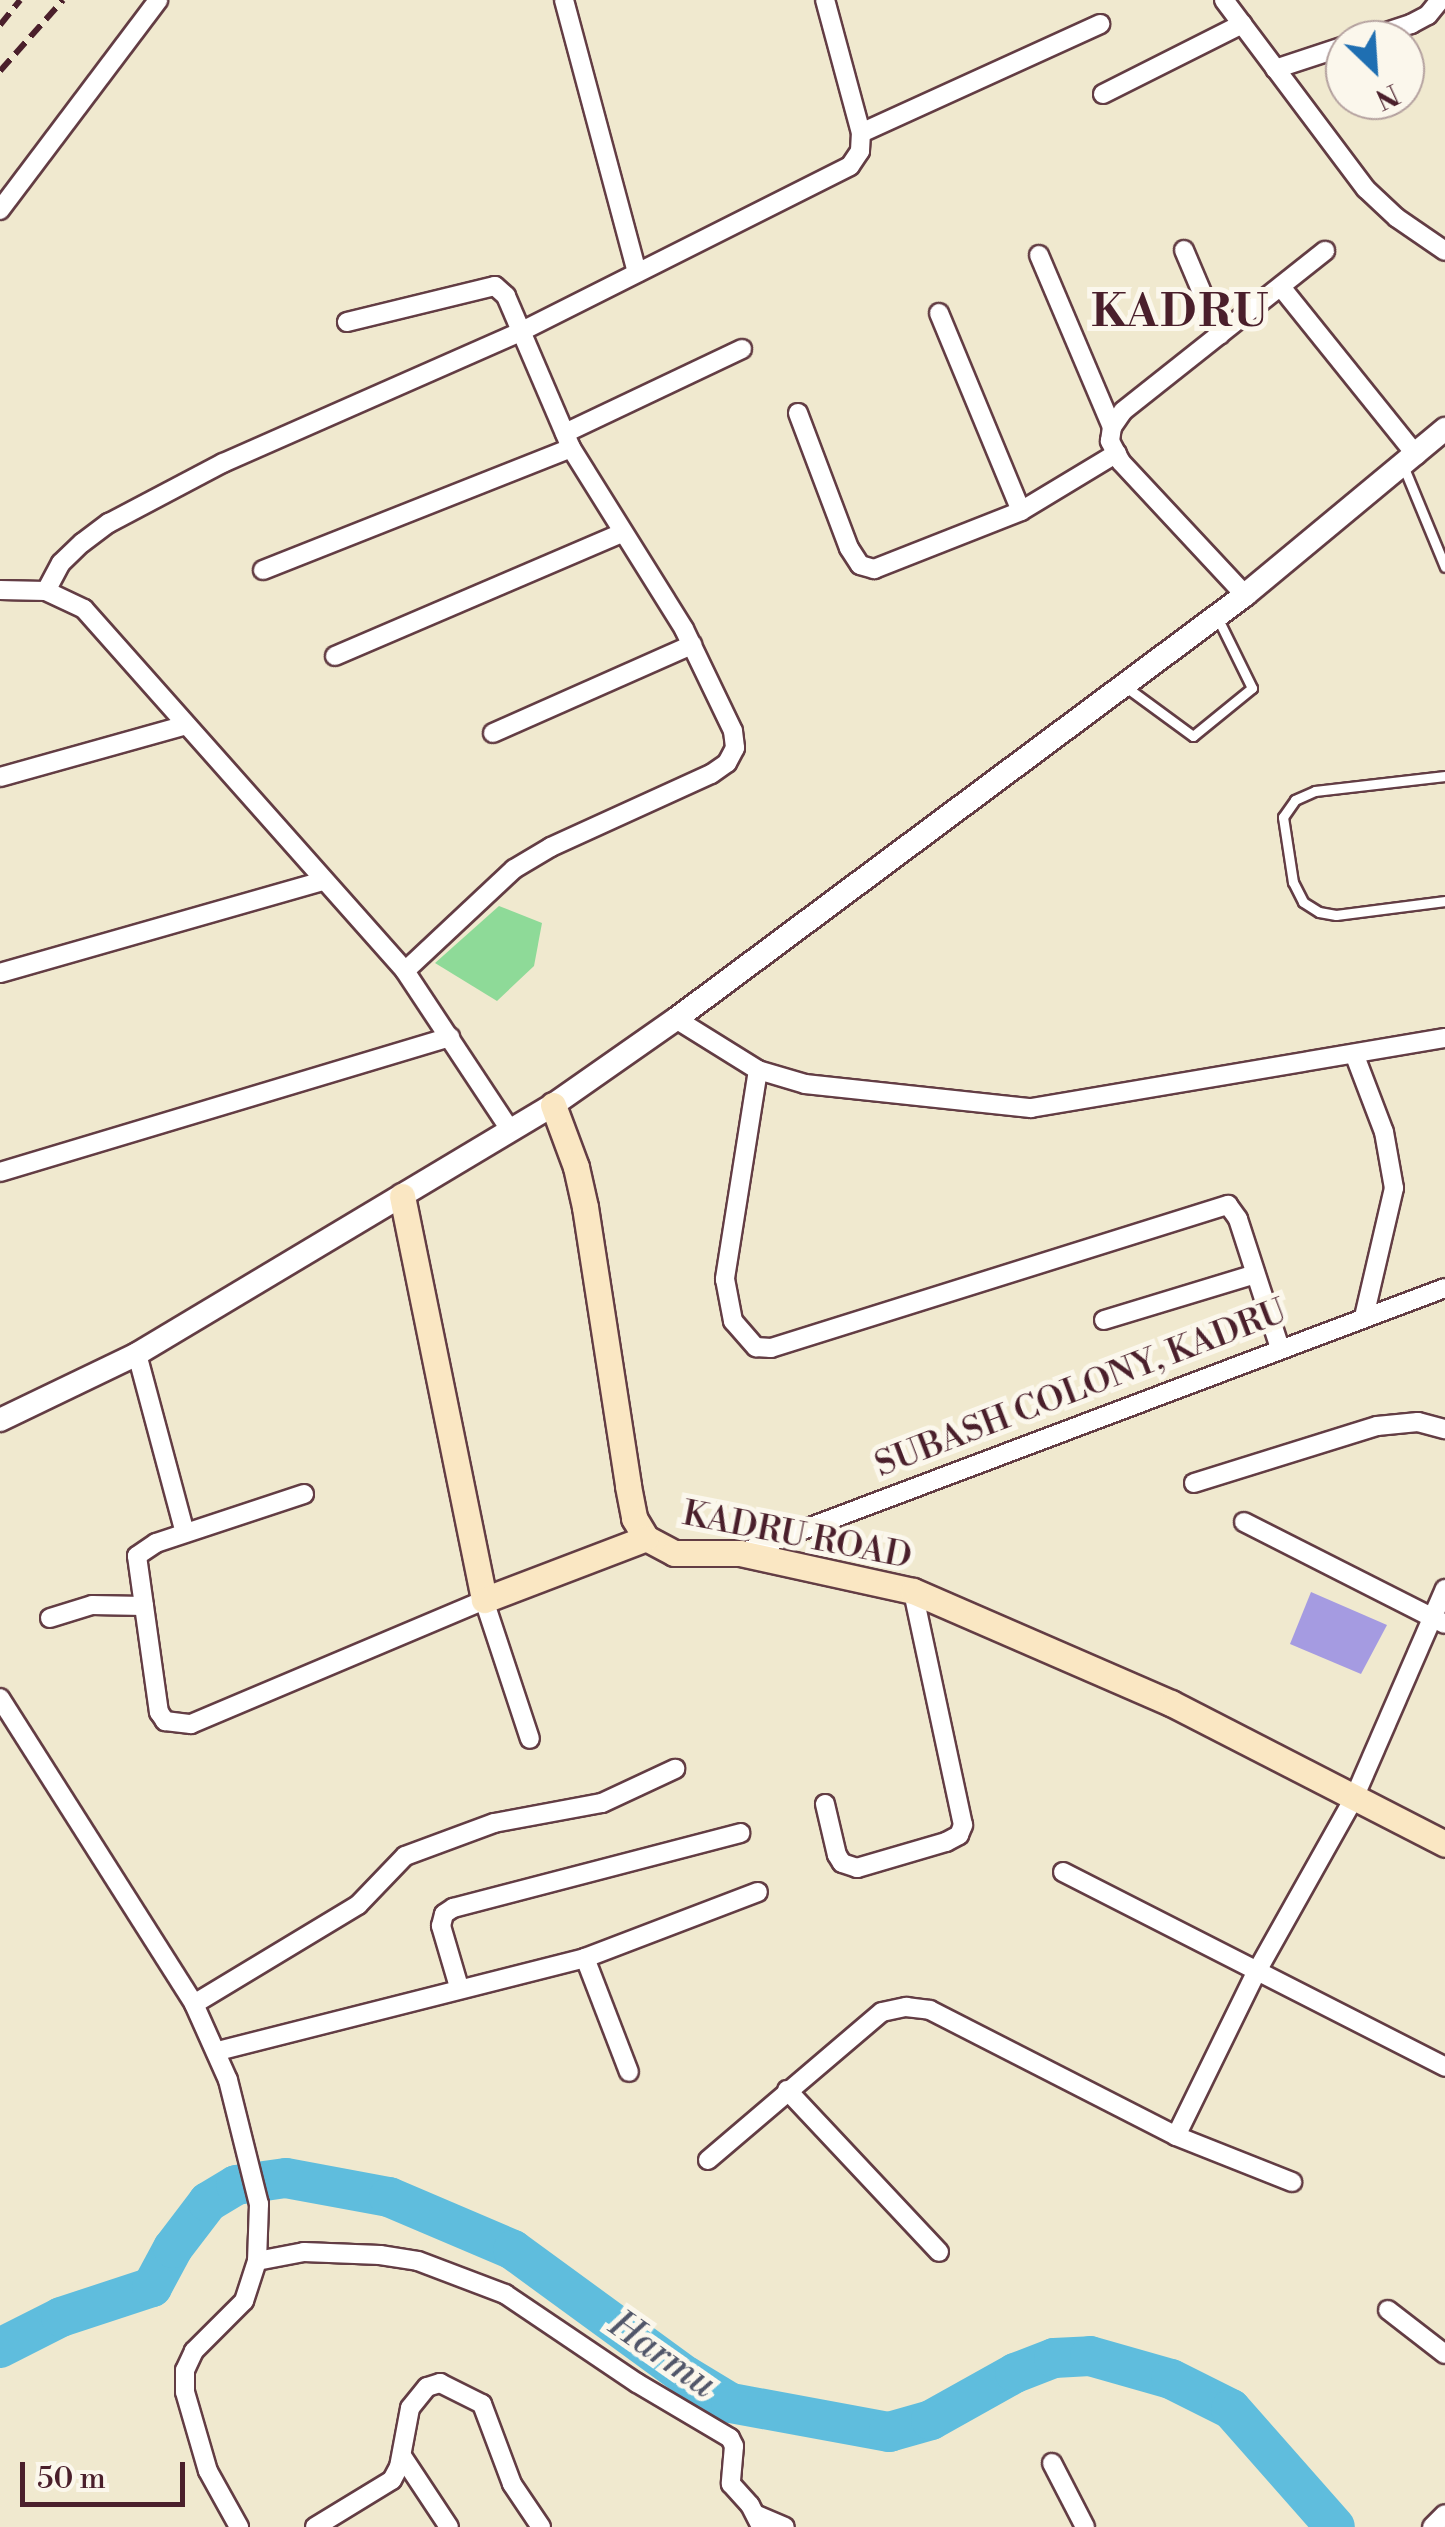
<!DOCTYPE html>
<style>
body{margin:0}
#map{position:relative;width:1445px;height:2527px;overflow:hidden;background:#f0e9cf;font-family:"Libre Bodoni",serif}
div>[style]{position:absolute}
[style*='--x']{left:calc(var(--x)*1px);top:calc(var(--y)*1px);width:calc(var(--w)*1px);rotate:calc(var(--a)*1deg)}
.green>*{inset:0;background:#8eda98}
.river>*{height:40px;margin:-20px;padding:0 20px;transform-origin:20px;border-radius:20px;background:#5fbddd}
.building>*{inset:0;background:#a59be1}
.roads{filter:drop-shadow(2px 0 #633d44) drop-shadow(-2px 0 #633d44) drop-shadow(0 2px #633d44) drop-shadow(0 -2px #633d44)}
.service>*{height:9px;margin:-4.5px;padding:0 4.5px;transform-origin:4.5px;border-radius:4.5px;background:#fff}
.minor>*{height:18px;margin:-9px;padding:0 9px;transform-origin:9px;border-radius:9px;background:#fff}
.tertiary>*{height:22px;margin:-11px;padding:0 11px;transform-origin:11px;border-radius:11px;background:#fff}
.secondary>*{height:25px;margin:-12.5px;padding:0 12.5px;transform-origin:12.5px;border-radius:12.5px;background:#fae7c3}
.rail>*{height:6px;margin-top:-3px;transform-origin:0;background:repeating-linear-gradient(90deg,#4a1f2b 0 15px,transparent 0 23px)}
span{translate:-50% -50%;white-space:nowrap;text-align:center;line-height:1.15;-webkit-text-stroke:10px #fbf7ec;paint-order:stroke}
.street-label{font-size:35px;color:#4a1f2b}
.water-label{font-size:38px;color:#515669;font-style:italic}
.district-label{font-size:45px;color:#4a1f2b;font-weight:700;letter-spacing:2.5px}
.north{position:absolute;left:1325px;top:20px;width:100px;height:100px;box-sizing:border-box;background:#fbf7ec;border:2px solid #b4a19f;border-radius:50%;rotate:155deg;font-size:28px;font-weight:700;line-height:40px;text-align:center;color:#4a1f2b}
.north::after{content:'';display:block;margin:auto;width:35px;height:45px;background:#1f6fb2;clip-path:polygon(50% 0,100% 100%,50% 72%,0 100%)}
.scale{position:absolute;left:20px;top:2462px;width:165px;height:45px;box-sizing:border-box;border:5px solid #4a1f2b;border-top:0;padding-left:12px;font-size:30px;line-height:35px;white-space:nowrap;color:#4a1f2b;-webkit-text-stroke:8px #fbf7ec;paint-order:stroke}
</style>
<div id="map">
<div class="green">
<div style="clip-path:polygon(499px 906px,542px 923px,534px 966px,497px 1001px,435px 963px)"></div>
</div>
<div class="river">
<div style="--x:0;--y:2348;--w:68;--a:-26.9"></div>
<div style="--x:61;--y:2317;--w:96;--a:-18.2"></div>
<div style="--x:152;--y:2287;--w:44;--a:-61.7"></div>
<div style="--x:173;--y:2248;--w:58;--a:-52.7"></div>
<div style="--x:208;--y:2202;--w:33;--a:-31"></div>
<div style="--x:236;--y:2185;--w:50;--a:-8"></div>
<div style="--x:286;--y:2178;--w:105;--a:10.5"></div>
<div style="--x:389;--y:2197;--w:135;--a:23.1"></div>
<div style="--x:513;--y:2250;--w:214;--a:36.1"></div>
<div style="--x:686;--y:2376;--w:52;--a:31"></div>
<div style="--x:731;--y:2403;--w:161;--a:10.4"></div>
<div style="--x:889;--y:2432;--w:44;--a:-15.9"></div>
<div style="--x:931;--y:2420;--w:96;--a:-29.2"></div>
<div style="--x:1015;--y:2373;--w:42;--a:-21"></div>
<div style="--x:1054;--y:2358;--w:36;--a:-3"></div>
<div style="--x:1090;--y:2356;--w:84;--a:15.9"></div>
<div style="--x:1171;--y:2379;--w:67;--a:26.6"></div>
<div style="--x:1231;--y:2409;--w:157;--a:48.6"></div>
</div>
<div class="building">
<div style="clip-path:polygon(1311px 1592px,1387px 1625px,1361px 1674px,1290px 1644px)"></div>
</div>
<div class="roads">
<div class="service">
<div style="--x:1404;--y:468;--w:107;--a:67.5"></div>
<div style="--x:1126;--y:687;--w:83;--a:36.2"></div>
<div style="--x:1193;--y:736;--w:76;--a:-39.1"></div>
<div style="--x:1252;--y:688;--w:79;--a:-116.2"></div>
<div style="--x:1445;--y:776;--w:131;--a:173.4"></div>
<div style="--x:1315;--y:791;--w:22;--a:156"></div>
<div style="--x:1295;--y:800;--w:21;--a:125"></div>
<div style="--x:1283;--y:817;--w:66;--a:81.3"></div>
<div style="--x:1293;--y:882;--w:22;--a:63"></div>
<div style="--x:1303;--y:902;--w:19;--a:32"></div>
<div style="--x:1319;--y:912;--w:17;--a:10"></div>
<div style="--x:1336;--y:915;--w:110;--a:-7.3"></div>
</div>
<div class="minor">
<div style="--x:564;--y:0;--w:282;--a:75"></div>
<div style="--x:1224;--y:0;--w:236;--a:53.1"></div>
<div style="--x:1366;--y:189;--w:42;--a:43.1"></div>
<div style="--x:1397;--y:218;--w:58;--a:34.5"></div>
<div style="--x:1362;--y:40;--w:52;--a:-18.1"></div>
<div style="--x:1411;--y:24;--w:19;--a:-28"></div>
<div style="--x:1428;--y:15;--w:19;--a:-51"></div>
<div style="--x:1275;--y:69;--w:74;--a:-18.2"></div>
<div style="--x:1103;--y:94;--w:156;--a:-26.7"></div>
<div style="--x:861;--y:133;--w:263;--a:-24.5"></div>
<div style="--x:0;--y:210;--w:263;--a:-53"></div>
<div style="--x:1184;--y:250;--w:92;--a:67"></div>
<div style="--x:1039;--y:255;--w:187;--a:67"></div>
<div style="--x:1281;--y:287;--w:216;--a:51.2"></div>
<div style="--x:939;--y:313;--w:214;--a:67.5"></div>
<div style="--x:347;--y:322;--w:152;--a:-13.7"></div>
<div style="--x:495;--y:286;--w:15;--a:42"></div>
<div style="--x:506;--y:296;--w:165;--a:66.8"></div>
<div style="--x:571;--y:448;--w:213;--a:58"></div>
<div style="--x:684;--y:629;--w:113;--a:64.3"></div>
<div style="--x:733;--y:731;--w:17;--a:83"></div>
<div style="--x:735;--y:748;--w:17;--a:118"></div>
<div style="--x:727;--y:763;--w:19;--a:145"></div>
<div style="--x:711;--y:774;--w:176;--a:155.5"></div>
<div style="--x:551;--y:847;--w:43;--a:149.3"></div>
<div style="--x:514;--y:869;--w:149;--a:136.9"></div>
<div style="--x:798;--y:413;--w:144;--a:69.3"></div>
<div style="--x:849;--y:548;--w:20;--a:57"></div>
<div style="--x:860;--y:565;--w:15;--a:16"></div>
<div style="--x:874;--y:569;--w:158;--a:-21.5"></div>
<div style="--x:1021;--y:511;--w:112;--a:-31.1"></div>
<div style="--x:565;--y:433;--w:196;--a:-25.4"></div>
<div style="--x:263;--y:570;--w:331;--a:-21.6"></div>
<div style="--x:0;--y:590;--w:46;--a:1.2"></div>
<div style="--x:46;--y:591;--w:42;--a:25.3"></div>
<div style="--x:84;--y:609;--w:484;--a:48.4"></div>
<div style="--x:405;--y:971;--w:192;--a:56.5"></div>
<div style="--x:46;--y:591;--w:32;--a:-62"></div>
<div style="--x:61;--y:563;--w:29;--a:-44"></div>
<div style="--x:82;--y:543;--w:34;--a:-37"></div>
<div style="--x:109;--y:523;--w:129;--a:-27.8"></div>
<div style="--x:223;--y:463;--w:327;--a:-23.8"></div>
<div style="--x:522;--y:331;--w:367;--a:-26.7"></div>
<div style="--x:850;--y:166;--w:18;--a:-56"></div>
<div style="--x:860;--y:151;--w:18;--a:-87"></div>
<div style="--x:861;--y:133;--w:138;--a:-105.1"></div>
<div style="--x:1245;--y:595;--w:182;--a:-133"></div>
<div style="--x:1121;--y:462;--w:24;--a:-118"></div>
<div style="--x:1110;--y:441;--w:14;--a:-82"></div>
<div style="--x:1112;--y:427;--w:19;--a:-55"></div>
<div style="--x:1123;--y:411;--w:258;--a:-38.4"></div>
<div style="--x:335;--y:656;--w:310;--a:-23.2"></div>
<div style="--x:493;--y:733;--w:218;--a:-23.9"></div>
<div style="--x:0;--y:777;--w:190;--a:-15.6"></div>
<div style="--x:0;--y:973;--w:337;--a:-15.9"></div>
<div style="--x:676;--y:1019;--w:97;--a:31.9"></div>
<div style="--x:758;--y:1070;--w:49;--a:16.6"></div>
<div style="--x:805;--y:1084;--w:227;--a:6.1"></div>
<div style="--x:1031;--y:1108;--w:420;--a:-9.6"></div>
<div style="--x:1355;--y:1056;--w:81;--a:69.1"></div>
<div style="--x:1384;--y:1132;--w:57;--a:79.9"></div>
<div style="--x:1394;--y:1188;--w:132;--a:103.1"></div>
<div style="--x:758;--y:1070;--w:212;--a:99"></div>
<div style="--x:725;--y:1279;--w:43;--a:79.2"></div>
<div style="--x:733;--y:1321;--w:35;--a:49"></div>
<div style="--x:756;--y:1347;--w:15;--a:4"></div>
<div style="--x:771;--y:1348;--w:479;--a:-17.4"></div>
<div style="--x:1228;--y:1205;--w:17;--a:54"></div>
<div style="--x:1238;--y:1219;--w:136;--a:72"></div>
<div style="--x:0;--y:1172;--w:470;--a:-16.7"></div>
<div style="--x:1104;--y:1320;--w:158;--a:-16.9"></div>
<div style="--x:137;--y:1354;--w:185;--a:75"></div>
<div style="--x:1194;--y:1483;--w:192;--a:-17.3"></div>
<div style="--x:1377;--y:1426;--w:41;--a:-5.6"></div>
<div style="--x:1418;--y:1422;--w:28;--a:15"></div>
<div style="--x:304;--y:1494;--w:156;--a:161.7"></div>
<div style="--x:156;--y:1543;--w:23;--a:146"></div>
<div style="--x:137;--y:1556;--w:158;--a:82"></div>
<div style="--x:159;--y:1712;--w:11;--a:56"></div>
<div style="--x:165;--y:1721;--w:26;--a:7"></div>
<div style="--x:191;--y:1724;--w:318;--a:-22.9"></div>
<div style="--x:484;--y:1600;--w:146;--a:71.7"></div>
<div style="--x:1244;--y:1522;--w:225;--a:26.9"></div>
<div style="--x:744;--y:1552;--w:749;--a:-20.64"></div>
<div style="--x:50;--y:1618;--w:44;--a:-17.2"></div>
<div style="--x:92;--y:1605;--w:52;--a:1.1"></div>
<div style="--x:0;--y:1698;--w:362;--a:57.6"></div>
<div style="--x:194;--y:2004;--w:83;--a:65.9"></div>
<div style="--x:228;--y:2080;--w:128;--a:76"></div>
<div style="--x:259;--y:2204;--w:57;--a:92"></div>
<div style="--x:257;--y:2261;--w:42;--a:108"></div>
<div style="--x:244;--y:2301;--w:71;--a:135"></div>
<div style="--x:194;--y:2351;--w:21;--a:115"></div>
<div style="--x:185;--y:2370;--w:22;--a:90"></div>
<div style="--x:185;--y:2392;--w:82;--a:73.8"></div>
<div style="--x:208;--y:2471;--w:64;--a:61"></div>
<div style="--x:825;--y:1804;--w:52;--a:76.8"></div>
<div style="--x:837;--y:1855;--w:9;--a:58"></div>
<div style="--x:842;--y:1863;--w:16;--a:18"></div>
<div style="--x:857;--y:1868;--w:93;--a:-16.3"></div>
<div style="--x:946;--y:1842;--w:15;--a:-28"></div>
<div style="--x:959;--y:1835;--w:11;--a:-68"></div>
<div style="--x:963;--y:1825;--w:239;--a:-102.1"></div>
<div style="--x:1063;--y:1872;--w:429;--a:27"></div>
<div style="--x:585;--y:1958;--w:122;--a:68.9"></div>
<div style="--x:459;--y:1987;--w:64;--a:-106.4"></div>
<div style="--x:441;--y:1926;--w:12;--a:-76"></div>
<div style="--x:444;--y:1914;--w:11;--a:-34"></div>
<div style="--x:453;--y:1908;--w:297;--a:-14.6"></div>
<div style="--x:194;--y:2004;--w:192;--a:-31.1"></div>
<div style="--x:358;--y:1905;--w:68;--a:-46.2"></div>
<div style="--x:405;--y:1856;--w:95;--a:-20.3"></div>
<div style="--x:494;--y:1823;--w:110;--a:-10.5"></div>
<div style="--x:602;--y:1803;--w:81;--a:-25"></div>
<div style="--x:218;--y:2051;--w:379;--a:-14.2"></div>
<div style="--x:585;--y:1958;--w:185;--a:-20.9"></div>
<div style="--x:787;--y:2090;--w:222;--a:46.8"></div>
<div style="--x:1176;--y:2136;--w:184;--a:-63.9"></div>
<div style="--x:1257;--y:1971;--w:198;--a:-60.7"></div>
<div style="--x:1354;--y:1798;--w:228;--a:-66.5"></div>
<div style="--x:708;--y:2160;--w:228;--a:-40.4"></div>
<div style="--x:882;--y:2012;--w:25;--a:-12"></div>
<div style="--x:906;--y:2007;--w:24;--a:7"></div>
<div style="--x:930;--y:2010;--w:276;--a:27.1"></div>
<div style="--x:1176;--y:2136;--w:125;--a:21.6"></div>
<div style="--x:257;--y:2261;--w:48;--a:-10.8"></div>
<div style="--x:304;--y:2252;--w:76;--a:2.3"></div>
<div style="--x:380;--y:2255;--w:38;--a:9"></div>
<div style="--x:418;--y:2261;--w:93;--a:20.8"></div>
<div style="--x:505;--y:2294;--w:159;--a:34"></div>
<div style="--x:637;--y:2383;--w:108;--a:30.6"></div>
<div style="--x:730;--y:2438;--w:9;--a:63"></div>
<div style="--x:734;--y:2446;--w:38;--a:95"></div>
<div style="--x:731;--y:2484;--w:28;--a:48"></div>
<div style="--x:750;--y:2505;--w:25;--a:63"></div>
<div style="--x:1388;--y:2310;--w:72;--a:37.7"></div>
<div style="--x:402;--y:2456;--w:85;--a:56.5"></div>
<div style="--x:1052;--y:2463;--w:72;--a:62.7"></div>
<div style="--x:757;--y:2515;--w:30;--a:23"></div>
<div style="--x:315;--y:2527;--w:90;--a:-31.4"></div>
<div style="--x:392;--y:2480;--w:15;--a:-62"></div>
<div style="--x:399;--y:2467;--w:60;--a:-79.4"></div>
<div style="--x:410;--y:2408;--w:27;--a:-51"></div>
<div style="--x:427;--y:2387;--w:14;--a:-17"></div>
<div style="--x:440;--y:2383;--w:47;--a:26.6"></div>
<div style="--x:482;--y:2404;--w:85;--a:69.4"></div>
<div style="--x:512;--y:2484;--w:52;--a:56"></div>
<div style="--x:1432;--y:2527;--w:18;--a:-45"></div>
</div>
<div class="tertiary">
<div style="--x:0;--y:1420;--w:152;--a:-25.7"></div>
<div style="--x:137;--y:1354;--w:485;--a:-30.9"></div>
<div style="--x:553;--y:1105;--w:150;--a:-35"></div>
<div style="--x:676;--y:1019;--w:710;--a:-36.69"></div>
<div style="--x:1245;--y:595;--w:260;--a:-39.7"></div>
</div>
<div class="secondary">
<div style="--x:553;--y:1105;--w:66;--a:69.6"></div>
<div style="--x:576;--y:1167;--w:41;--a:77.3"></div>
<div style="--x:585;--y:1207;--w:282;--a:81.2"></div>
<div style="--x:628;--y:1486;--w:33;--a:79"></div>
<div style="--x:634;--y:1518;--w:23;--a:59"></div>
<div style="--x:646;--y:1538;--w:32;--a:28"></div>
<div style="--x:674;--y:1553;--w:66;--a:0"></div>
<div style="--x:740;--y:1553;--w:177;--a:12.4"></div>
<div style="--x:913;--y:1591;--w:281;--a:23.5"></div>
<div style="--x:1171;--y:1703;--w:308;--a:27.2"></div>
<div style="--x:402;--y:1196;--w:412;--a:78.5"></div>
<div style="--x:484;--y:1600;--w:173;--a:-20.9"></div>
</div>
</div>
<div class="rail">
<div style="--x:0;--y:25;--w:32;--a:-51"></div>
<div style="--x:0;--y:71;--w:95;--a:-48.4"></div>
</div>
<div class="street-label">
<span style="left:1081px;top:1389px;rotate:-21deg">SUBASH COLONY, KADRU</span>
<span style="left:797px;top:1536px;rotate:11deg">KADRU ROAD</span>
</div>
<div class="water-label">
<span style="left:662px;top:2355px;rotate:35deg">Harmu</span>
</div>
<div class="district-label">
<span style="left:1181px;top:313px">KADRU</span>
</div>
<div class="north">N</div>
<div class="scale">50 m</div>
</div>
